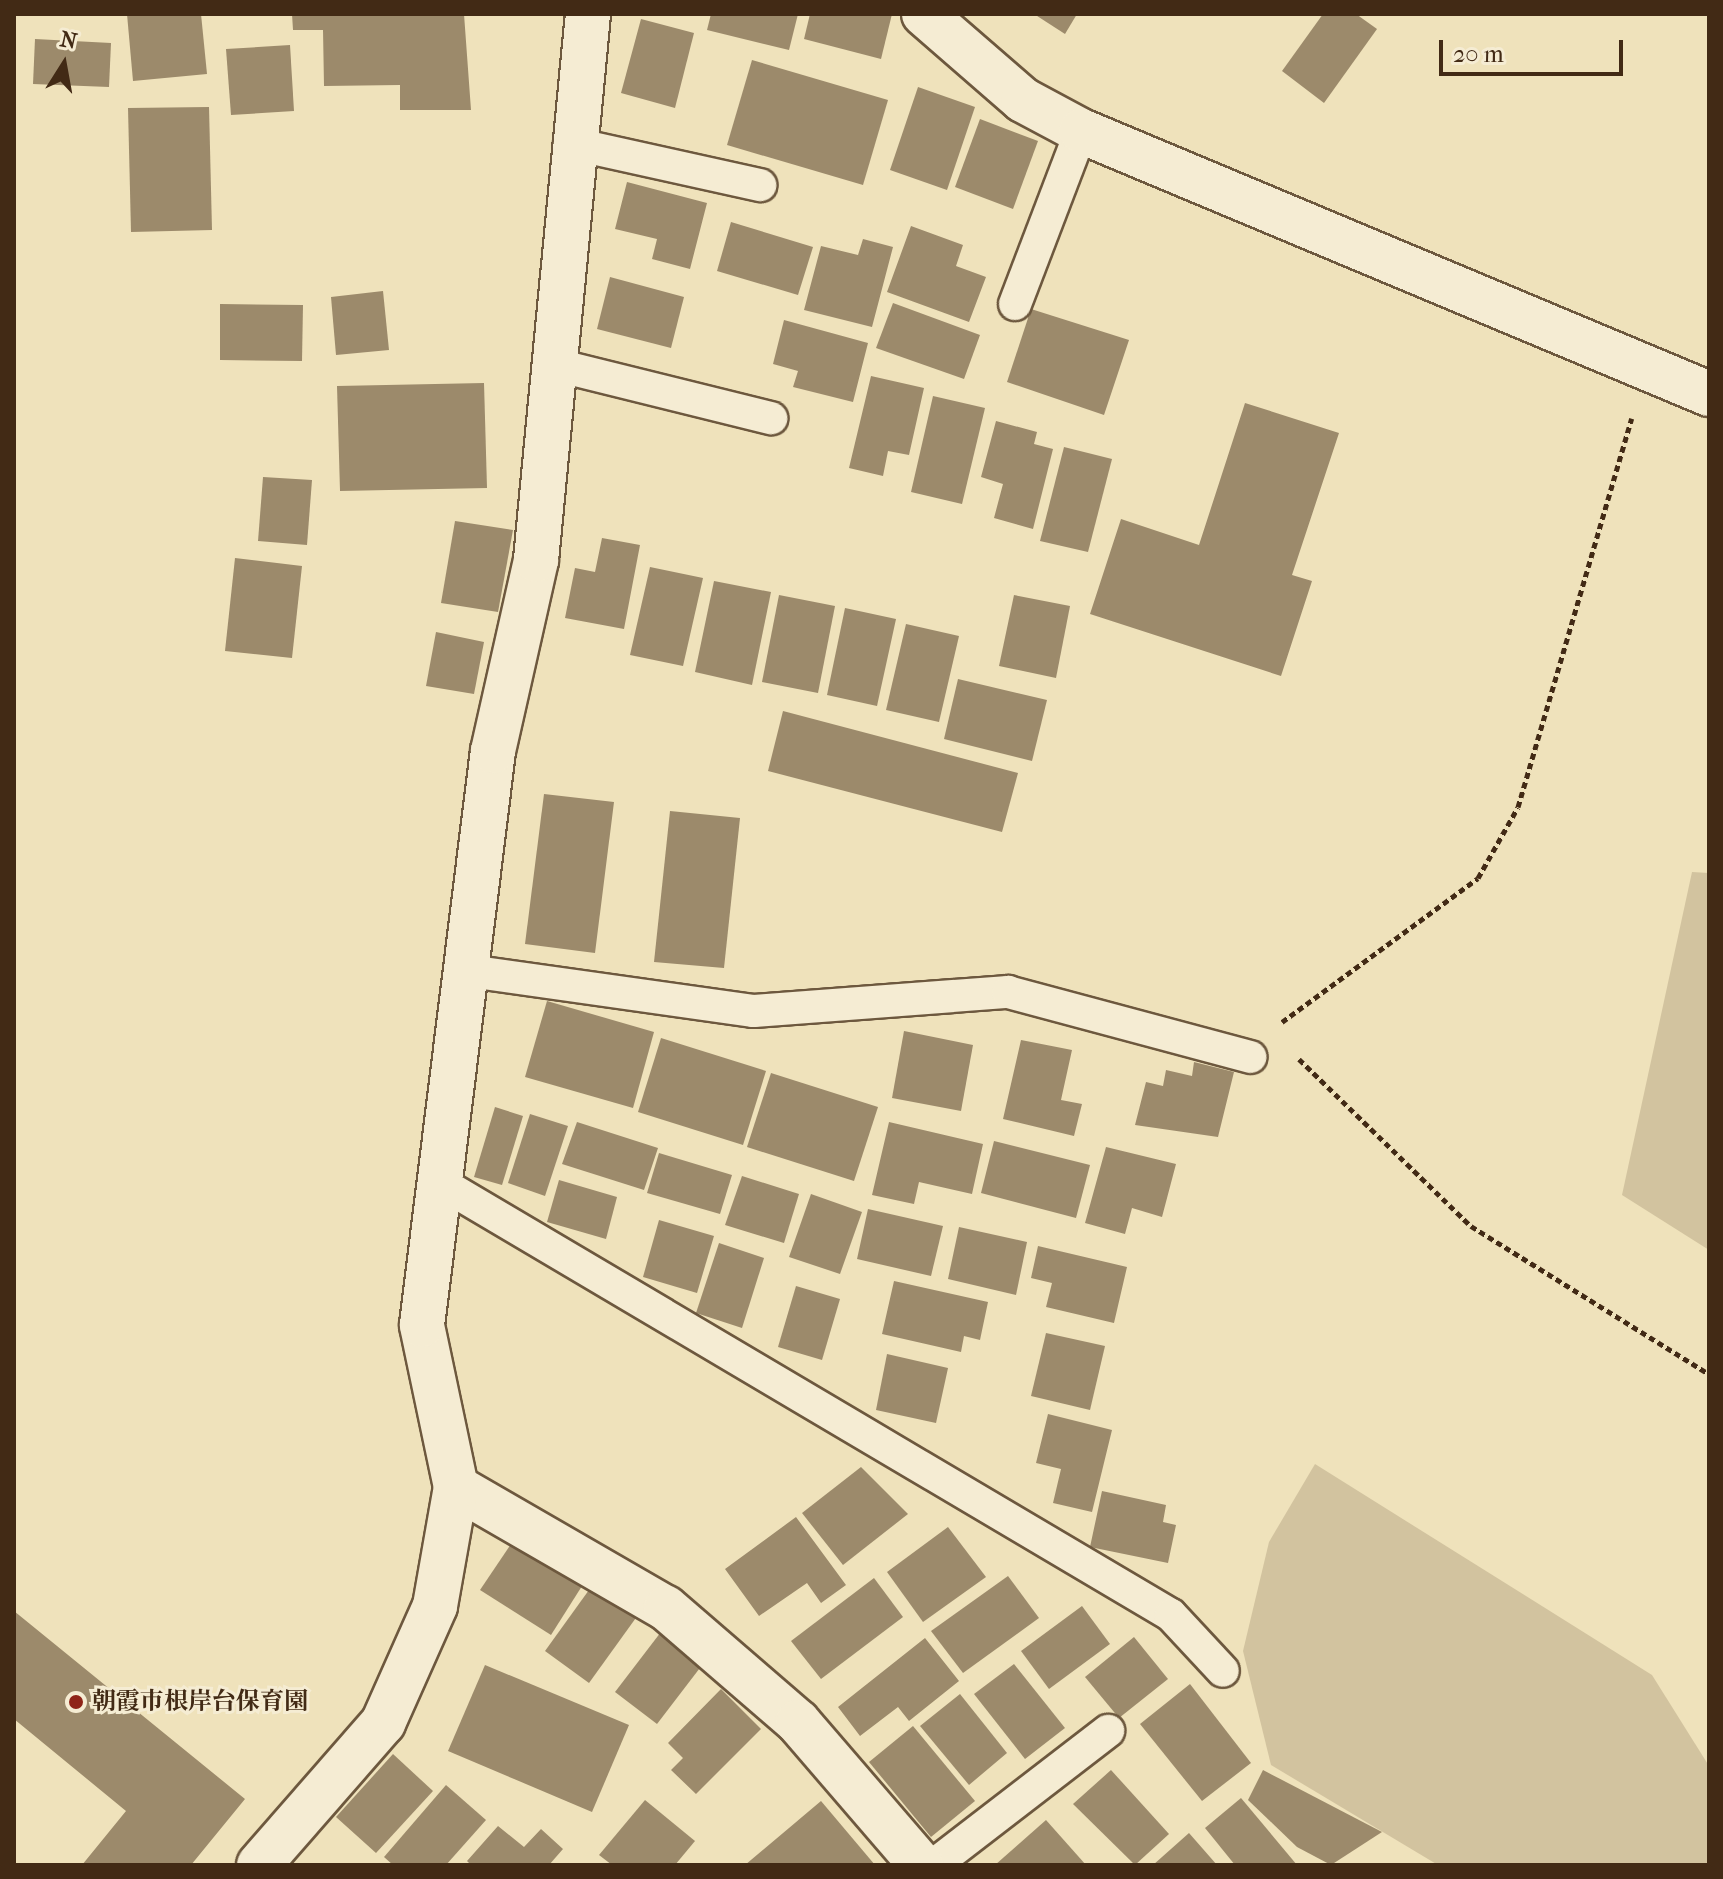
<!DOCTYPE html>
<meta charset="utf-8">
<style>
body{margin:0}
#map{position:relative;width:1723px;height:1879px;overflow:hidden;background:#efe2bb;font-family:"IM FELL French Canon","Noto Serif JP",serif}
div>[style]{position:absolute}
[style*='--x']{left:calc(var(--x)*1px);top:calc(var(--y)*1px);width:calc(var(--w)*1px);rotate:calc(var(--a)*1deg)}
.green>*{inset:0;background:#d2c39f}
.building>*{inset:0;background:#9c8a6b}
.path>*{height:5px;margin-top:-2.5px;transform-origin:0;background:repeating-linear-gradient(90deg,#422a15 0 6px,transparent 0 10px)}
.roads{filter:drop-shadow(2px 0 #6d583e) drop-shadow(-2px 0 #6d583e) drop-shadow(0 2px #6d583e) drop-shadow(0 -2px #6d583e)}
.lane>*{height:32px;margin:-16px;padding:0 16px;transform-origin:16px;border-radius:16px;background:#f5ecd3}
.street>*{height:44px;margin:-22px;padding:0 22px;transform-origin:22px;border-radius:22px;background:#f5ecd3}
.dots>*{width:22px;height:22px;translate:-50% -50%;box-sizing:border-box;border:4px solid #f5ecd3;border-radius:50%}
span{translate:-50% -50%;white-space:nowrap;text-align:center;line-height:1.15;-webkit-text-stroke:6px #f5ecd3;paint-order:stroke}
.poi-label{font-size:24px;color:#422a15;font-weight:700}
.left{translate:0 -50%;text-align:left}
.frame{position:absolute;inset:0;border:16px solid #422a15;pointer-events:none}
.north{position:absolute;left:24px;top:24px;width:80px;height:80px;-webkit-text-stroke:6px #f5ecd3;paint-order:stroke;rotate:11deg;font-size:22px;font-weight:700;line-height:32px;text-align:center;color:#422a15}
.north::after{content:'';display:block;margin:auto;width:28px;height:36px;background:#422a15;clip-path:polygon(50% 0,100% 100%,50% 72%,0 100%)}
.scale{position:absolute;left:1439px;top:40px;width:184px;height:36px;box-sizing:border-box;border:4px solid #422a15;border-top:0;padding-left:10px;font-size:24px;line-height:28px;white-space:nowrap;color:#422a15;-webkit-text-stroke:6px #f5ecd3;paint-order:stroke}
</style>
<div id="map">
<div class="green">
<div style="clip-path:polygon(1692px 872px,1709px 873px,1709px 1250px,1622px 1195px)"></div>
<div style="clip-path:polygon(1315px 1464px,1652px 1675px,1709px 1766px,1709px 1865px,1438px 1865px,1271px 1765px,1243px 1651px,1269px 1542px)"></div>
</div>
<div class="building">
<div style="clip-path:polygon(127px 14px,201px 14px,207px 74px,133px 81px)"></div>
<div style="clip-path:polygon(292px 14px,464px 14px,471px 110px,400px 110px,400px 85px,324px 86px,323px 30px,293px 30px)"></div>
<div style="clip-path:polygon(711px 14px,798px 14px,789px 50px,707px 30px)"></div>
<div style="clip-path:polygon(810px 14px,892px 14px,881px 59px,804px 39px)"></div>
<div style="clip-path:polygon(1034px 14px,1077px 14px,1065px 34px)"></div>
<div style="clip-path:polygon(1323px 14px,1356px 14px,1377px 29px,1324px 103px,1282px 71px)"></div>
<div style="clip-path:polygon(641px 19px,694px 33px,675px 108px,621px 93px)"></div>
<div style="clip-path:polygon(35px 39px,111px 43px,109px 87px,33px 84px)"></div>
<div style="clip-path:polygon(290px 45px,294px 111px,231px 115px,226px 49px)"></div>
<div style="clip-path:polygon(752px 60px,888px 100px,863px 185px,727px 145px)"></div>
<div style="clip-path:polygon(918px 87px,975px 107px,947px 190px,890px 170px)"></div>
<div style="clip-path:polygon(209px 107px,212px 230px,131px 232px,128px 108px)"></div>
<div style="clip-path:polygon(980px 119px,1038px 141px,1013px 209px,955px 187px)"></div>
<div style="clip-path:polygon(627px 182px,707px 203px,690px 269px,652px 259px,657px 239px,615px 229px)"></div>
<div style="clip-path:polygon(731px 222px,813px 247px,798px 295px,717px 271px)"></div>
<div style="clip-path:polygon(911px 226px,963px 245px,956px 266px,986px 277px,969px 322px,887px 292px)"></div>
<div style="clip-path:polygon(863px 239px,893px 247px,872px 327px,804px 310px,821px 246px,858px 255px)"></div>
<div style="clip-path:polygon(610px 277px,684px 297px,671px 348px,597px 329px)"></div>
<div style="clip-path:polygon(383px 291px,389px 350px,336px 355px,331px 297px)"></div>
<div style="clip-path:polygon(893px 303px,980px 335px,964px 379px,876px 348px)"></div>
<div style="clip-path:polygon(220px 304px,303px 305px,302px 361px,220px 360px)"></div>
<div style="clip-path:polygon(1031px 309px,1129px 340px,1104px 415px,1007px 382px)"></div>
<div style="clip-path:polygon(784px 320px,868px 343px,853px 402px,793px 387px,798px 371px,773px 364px)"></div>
<div style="clip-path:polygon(871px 376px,924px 388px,909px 455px,888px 451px,883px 476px,849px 468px)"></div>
<div style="clip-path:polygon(484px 383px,487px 488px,340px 491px,337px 386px)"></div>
<div style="clip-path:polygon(933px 396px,985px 408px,962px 504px,911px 492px)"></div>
<div style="clip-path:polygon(1245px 403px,1339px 433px,1292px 575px,1312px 581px,1281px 676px,1090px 614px,1121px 519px,1199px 545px)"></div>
<div style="clip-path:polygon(996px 421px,1037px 432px,1034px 444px,1053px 449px,1033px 529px,994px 518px,1003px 484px,981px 477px)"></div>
<div style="clip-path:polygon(1064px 447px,1112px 459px,1088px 552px,1040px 541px)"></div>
<div style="clip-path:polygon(263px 477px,312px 480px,307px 545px,258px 541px)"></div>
<div style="clip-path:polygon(455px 521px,513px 530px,498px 612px,441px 603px)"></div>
<div style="clip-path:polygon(602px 538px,640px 545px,624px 629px,565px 618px,575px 568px,595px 572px)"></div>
<div style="clip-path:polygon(235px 558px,302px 566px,292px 658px,225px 651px)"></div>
<div style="clip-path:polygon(650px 567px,703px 578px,683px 666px,630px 655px)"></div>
<div style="clip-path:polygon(714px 581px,771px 592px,752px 685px,695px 672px)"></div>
<div style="clip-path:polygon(779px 595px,835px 606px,818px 693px,762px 682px)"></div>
<div style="clip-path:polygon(1014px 595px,1070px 606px,1056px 678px,999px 666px)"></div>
<div style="clip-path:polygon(845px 608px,896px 619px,877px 706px,827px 695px)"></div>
<div style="clip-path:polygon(906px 624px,959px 636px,939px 722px,886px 710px)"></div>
<div style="clip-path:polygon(436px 632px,484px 642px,474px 694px,426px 686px)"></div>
<div style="clip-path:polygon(958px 679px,1047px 700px,1032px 761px,944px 739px)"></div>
<div style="clip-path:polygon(783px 711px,1018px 773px,1002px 832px,768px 771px)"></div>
<div style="clip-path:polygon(544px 794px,614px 802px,595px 953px,525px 944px)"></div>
<div style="clip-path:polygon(670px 811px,740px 818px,724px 968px,654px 962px)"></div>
<div style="clip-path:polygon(547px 1001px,654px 1032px,633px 1108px,525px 1077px)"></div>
<div style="clip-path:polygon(904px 1031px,973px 1045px,961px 1111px,892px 1098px)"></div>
<div style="clip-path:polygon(661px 1038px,766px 1071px,743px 1145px,638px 1112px)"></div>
<div style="clip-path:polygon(1021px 1040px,1072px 1050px,1061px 1100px,1082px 1104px,1074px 1136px,1003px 1119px)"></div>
<div style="clip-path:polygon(1194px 1062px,1234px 1072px,1218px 1137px,1135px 1125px,1146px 1082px,1163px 1086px,1166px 1070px,1192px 1076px)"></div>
<div style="clip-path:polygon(771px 1073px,878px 1107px,854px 1181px,747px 1147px)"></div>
<div style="clip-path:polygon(495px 1107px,523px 1116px,502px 1185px,474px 1177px)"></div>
<div style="clip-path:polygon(530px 1114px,568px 1126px,545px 1196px,508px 1183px)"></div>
<div style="clip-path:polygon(577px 1122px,658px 1148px,644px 1190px,562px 1164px)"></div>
<div style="clip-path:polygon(889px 1122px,983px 1144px,972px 1194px,919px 1182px,914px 1204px,872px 1195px)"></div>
<div style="clip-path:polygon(994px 1141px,1090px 1165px,1076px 1218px,981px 1193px)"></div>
<div style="clip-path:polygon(1106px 1147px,1176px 1164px,1162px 1217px,1132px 1208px,1125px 1234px,1085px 1223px)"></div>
<div style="clip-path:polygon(659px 1153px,732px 1175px,720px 1214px,647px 1193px)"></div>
<div style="clip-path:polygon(742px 1176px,799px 1194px,784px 1243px,725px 1225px)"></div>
<div style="clip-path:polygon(559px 1180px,617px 1197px,606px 1239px,547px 1222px)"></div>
<div style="clip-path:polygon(811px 1194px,862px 1212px,840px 1274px,789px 1257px)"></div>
<div style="clip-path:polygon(868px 1209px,943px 1226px,931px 1276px,857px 1259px)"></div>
<div style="clip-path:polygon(659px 1220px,714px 1236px,697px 1293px,643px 1277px)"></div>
<div style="clip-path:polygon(959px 1227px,1027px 1242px,1016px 1295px,948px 1279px)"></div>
<div style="clip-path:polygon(719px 1243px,764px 1258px,742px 1328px,696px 1313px)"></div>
<div style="clip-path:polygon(1038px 1246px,1127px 1267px,1114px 1323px,1046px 1307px,1052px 1283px,1031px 1278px)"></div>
<div style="clip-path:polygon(894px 1281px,988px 1302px,980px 1340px,964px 1336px,961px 1352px,882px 1334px)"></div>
<div style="clip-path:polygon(796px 1286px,840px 1299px,822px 1360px,778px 1347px)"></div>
<div style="clip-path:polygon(1046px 1333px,1105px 1346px,1090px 1410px,1031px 1396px)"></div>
<div style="clip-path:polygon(887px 1354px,948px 1368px,936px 1423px,876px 1410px)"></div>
<div style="clip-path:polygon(1048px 1414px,1112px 1430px,1092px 1512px,1053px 1503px,1061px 1469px,1036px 1463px)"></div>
<div style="clip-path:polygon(861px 1467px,908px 1514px,843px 1565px,802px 1513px)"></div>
<div style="clip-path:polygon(1102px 1491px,1166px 1505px,1163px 1522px,1176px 1525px,1168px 1563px,1090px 1547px)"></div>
<div style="clip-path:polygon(796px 1517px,846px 1585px,821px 1603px,807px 1583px,759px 1616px,725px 1569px)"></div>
<div style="clip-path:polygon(948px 1527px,986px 1577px,923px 1622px,887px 1572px)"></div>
<div style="clip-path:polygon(513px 1541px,582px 1586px,551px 1635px,480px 1590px)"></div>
<div style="clip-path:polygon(1008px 1576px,1039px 1618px,963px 1673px,931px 1631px)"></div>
<div style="clip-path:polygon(874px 1578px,903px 1617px,821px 1679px,791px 1641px)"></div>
<div style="clip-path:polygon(594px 1583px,638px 1615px,589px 1683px,545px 1651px)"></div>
<div style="clip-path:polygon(1082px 1606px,1110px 1644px,1049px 1689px,1021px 1651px)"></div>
<div style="clip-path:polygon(14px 1611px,245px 1799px,191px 1865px,82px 1865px,126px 1811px,14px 1719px)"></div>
<div style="clip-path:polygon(664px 1628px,706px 1660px,657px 1724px,615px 1692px)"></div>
<div style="clip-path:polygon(1134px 1637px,1168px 1679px,1119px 1718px,1085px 1677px)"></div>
<div style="clip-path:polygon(925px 1638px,959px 1681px,909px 1721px,898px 1707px,860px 1736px,838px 1707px)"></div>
<div style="clip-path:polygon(1014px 1664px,1065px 1728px,1025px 1759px,974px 1694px)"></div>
<div style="clip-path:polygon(485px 1665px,629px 1725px,592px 1812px,448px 1751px)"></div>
<div style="clip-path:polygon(1190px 1684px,1251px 1763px,1202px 1801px,1140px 1724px)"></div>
<div style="clip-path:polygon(721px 1689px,761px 1729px,696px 1794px,671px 1770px,683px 1758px,668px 1743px)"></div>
<div style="clip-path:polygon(960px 1694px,1007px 1753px,969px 1785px,920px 1726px)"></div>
<div style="clip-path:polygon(913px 1726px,975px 1801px,931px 1837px,869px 1762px)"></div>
<div style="clip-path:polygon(393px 1754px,433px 1791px,376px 1853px,336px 1817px)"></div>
<div style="clip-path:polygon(1111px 1770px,1169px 1834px,1135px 1865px,1073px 1804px)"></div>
<div style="clip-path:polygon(1263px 1770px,1382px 1832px,1331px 1865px,1297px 1847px,1248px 1800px)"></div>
<div style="clip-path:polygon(446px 1785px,486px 1820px,446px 1865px,393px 1865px,384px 1857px)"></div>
<div style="clip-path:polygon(1241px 1798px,1297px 1865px,1235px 1865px,1205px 1828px)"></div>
<div style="clip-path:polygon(645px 1800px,695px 1841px,675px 1865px,612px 1865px,599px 1855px)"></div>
<div style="clip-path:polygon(821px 1801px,875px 1865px,745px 1865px)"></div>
<div style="clip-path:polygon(1046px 1820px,1086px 1865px,995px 1865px)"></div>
<div style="clip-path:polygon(498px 1826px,524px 1847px,541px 1829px,563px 1849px,549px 1865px,471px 1865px,467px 1861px)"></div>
<div style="clip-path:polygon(1189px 1833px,1217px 1865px,1153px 1865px)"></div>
</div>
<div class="path">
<div style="--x:1282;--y:1022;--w:243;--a:-36.3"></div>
<div style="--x:1478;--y:878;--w:81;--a:-60.6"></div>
<div style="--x:1518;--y:807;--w:405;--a:-73.7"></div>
<div style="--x:1299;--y:1059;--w:240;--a:44.2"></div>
<div style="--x:1471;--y:1226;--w:280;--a:31.9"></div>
</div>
<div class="roads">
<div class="lane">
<div style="--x:570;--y:143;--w:195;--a:12.5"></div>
<div style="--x:1015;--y:304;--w:185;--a:-69.1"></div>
<div style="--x:552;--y:364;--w:226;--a:13.9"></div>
<div style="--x:462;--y:970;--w:295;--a:8"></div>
<div style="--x:754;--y:1011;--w:255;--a:-4.3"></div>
<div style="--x:1008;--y:992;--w:251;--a:15"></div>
<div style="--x:439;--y:1182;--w:850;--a:30.61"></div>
<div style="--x:1171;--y:1615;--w:76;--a:47.1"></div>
<div style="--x:934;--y:1865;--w:220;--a:-37.6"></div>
</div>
<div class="street">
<div style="--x:924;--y:14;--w:131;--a:41"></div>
<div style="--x:1023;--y:100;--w:66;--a:28.1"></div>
<div style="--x:1081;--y:131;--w:681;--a:22.72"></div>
<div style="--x:456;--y:1487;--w:242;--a:30"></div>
<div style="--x:666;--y:1608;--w:174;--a:40.8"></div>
<div style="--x:798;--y:1722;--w:189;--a:49.3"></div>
<div style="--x:259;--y:1865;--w:189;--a:-48.9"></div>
<div style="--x:383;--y:1723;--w:128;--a:-66"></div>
<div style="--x:435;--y:1606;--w:121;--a:-80"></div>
<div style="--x:456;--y:1487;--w:166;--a:-101.9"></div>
<div style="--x:422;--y:1325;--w:578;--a:-82.95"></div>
<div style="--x:493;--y:751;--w:196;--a:-77.3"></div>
<div style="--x:536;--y:560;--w:548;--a:-84.56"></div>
</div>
</div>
<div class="dots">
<div style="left:76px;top:1702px;background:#8f2418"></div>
</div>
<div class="poi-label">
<span class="left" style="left:92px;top:1702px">朝霞市根岸台保育園</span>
</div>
<div class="frame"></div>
<div class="north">N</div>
<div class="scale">20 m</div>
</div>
